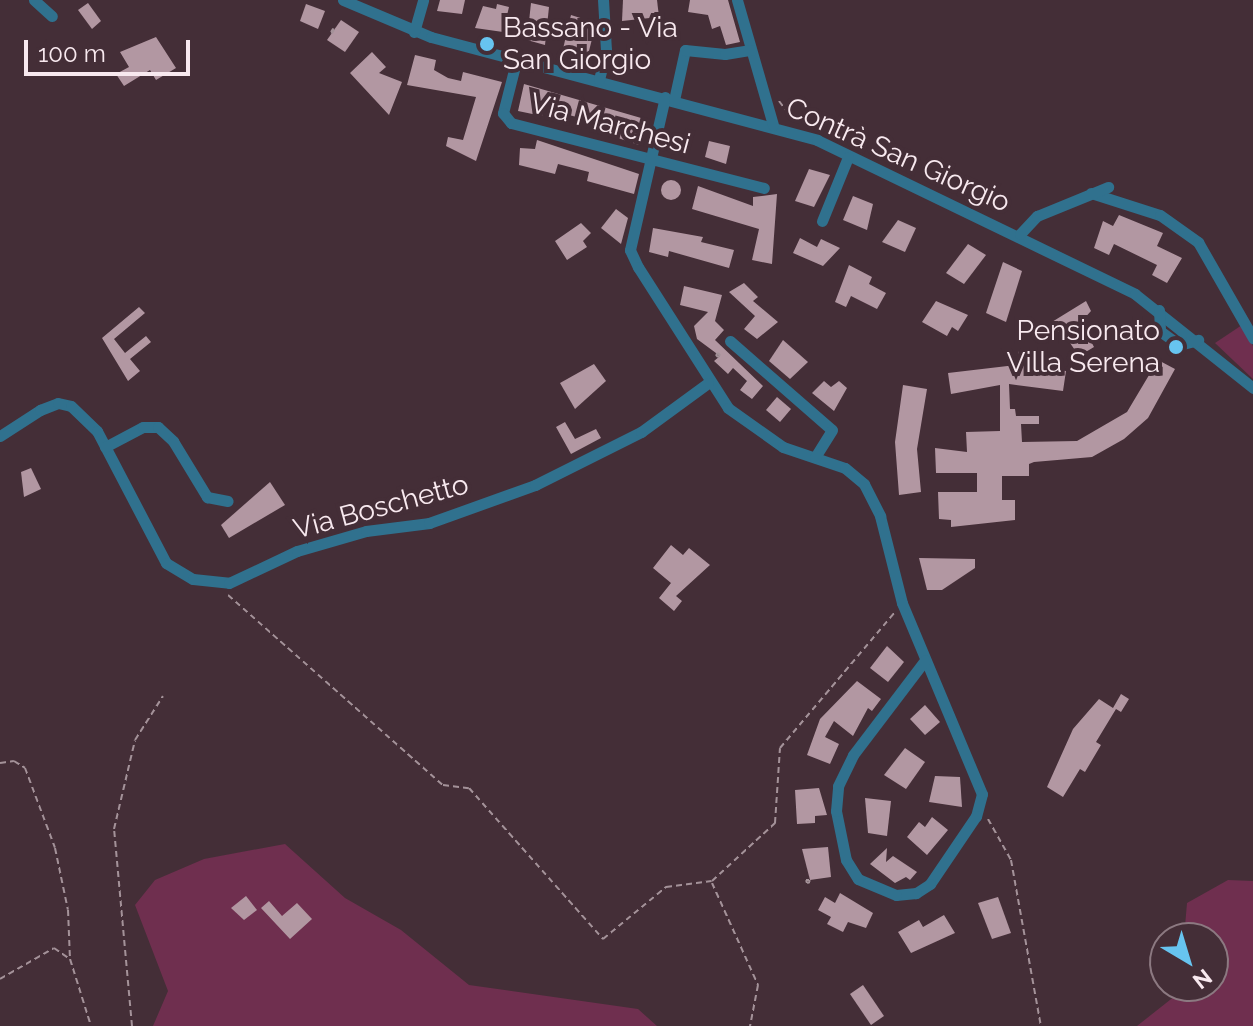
<!DOCTYPE html>
<meta charset="utf-8">
<style>
body{margin:0}
#map{position:relative;width:1253px;height:1026px;overflow:hidden;background:#442e37;font-family:Raleway,sans-serif}
div>[style]{position:absolute}
[style*='--x']{left:calc(var(--x)*1px);top:calc(var(--y)*1px);width:calc(var(--w)*1px);rotate:calc(var(--a)*1deg)}
.green>*{inset:0;background:#6f2f4f}
.building>*{inset:0;background:#b297a2}
.round{border-radius:50%}
.path>*{height:2px;margin-top:-1px;transform-origin:0;background:repeating-linear-gradient(90deg,#a49299 0 6px,transparent 0 10px)}
.minor>*{height:11px;margin:-5.5px;padding:0 5.5px;transform-origin:5.5px;border-radius:5.5px;background:#30718e}
.dots>*{width:22px;height:22px;translate:-50% -50%;box-sizing:border-box;border:4px solid #442e37;border-radius:50%}
span{translate:-50% -50%;white-space:nowrap;text-align:center;line-height:1.15;-webkit-text-stroke:8px #442e37;paint-order:stroke}
.poi-label{font-size:28px;color:#f8e9ef}
.left{translate:0 -50%;text-align:left}
.right{translate:-100% -50%;text-align:right}
.street-label{font-size:28px;color:#f8e9ef}
.north{position:absolute;left:1149px;top:922px;width:80px;height:80px;box-sizing:border-box;background:#442e37;border:2px solid #8c7981;border-radius:50%;rotate:142deg;font-size:22px;font-weight:700;line-height:32px;text-align:center;color:#f8e9ef}
.north::after{content:'';display:block;margin:auto;width:28px;height:36px;background:#67c4f0;clip-path:polygon(50% 0,100% 100%,50% 72%,0 100%)}
.scale{position:absolute;left:24px;top:40px;width:166px;height:36px;box-sizing:border-box;border:4px solid #f8e9ef;border-top:0;padding-left:10px;font-size:24px;line-height:28px;white-space:nowrap;color:#f8e9ef;-webkit-text-stroke:6px #442e37;paint-order:stroke}
</style>
<div id="map">
<div class="green">
<div style="clip-path:polygon(1242px 325px,1253px 346px,1253px 379px,1215px 343px)"></div>
<div style="clip-path:polygon(285px 844px,345px 898px,401px 930px,469px 985px,638px 1009px,657px 1026px,153px 1026px,168px 991px,135px 905px,155px 880px,204px 859px)"></div>
<div style="clip-path:polygon(1228px 880px,1253px 881px,1253px 1026px,1137px 1026px,1180px 992px,1181px 986px,1213px 986px,1213px 938px,1184px 938px,1187px 903px)"></div>
</div>
<div class="building">
<div style="clip-path:polygon(440px 0,465px 0,462px 14px,437px 11px)"></div>
<div style="clip-path:polygon(623px 0,657px 0,659px 17px,622px 21px)"></div>
<div style="clip-path:polygon(690px 0,728px 0,740px 42px,726px 45px,720px 26px,712px 29px,708px 15px,688px 12px)"></div>
<div style="clip-path:polygon(88px 3px,101px 21px,92px 29px,78px 10px)"></div>
<div style="clip-path:polygon(531px 3px,549px 7px,545px 45px,527px 40px)"></div>
<div style="clip-path:polygon(306px 4px,325px 11px,318px 29px,300px 21px)"></div>
<div style="clip-path:polygon(497px 4px,509px 7px,503px 32px,475px 28px,483px 6px,496px 9px)"></div>
<div style="clip-path:polygon(571px 15px,596px 23px,588px 55px,563px 49px)"></div>
<div style="clip-path:polygon(341px 20px,359px 32px,345px 52px,327px 40px)"></div>
<div style="clip-path:polygon(156px 37px,176px 68px,156px 80px,150px 70px,124px 86px,116px 74px,129px 67px,120px 52px)"></div>
<div style="clip-path:polygon(372px 52px,386px 67px,379px 73px,402px 82px,389px 115px,350px 73px)"></div>
<div style="clip-path:polygon(415px 55px,436px 60px,434px 70px,448px 78px,461px 81px,463px 72px,502px 82px,476px 161px,446px 146px,448px 137px,463px 140px,476px 97px,407px 85px)"></div>
<div style="clip-path:polygon(524px 84px,648px 120px,645px 132px,639px 145px,612px 136px,615px 128px,580px 118px,544px 108px,542px 116px,518px 111px)"></div>
<div style="clip-path:polygon(537px 140px,639px 174px,634px 194px,587px 181px,589px 172px,558px 164px,555px 174px,519px 165px,520px 148px,535px 149px)"></div>
<div style="clip-path:polygon(709px 141px,730px 146px,726px 164px,705px 157px)"></div>
<div style="clip-path:polygon(809px 169px,830px 175px,814px 207px,795px 201px)"></div>
<div class="round" style="left:661px;top:180px;width:20px;height:20px"></div>
<div style="clip-path:polygon(698px 186px,753px 206px,753px 197px,777px 194px,772px 264px,752px 260px,759px 229px,692px 209px)"></div>
<div style="clip-path:polygon(853px 196px,873px 204px,867px 230px,843px 220px)"></div>
<div style="clip-path:polygon(616px 209px,628px 218px,621px 244px,601px 228px)"></div>
<div style="clip-path:polygon(1119px 215px,1163px 233px,1157px 246px,1182px 258px,1167px 283px,1152px 275px,1157px 265px,1114px 244px,1109px 255px,1094px 248px,1103px 221px,1113px 226px)"></div>
<div style="clip-path:polygon(898px 220px,916px 228px,905px 252px,882px 242px)"></div>
<div style="clip-path:polygon(581px 223px,591px 233px,583px 241px,587px 247px,567px 260px,555px 241px)"></div>
<div style="clip-path:polygon(653px 228px,703px 237px,701px 242px,734px 250px,729px 268px,669px 251px,668px 257px,649px 252px)"></div>
<div style="clip-path:polygon(800px 238px,817px 247px,821px 239px,840px 248px,823px 266px,793px 253px)"></div>
<div style="clip-path:polygon(968px 244px,986px 255px,964px 284px,946px 273px)"></div>
<div style="clip-path:polygon(1003px 262px,1022px 271px,1006px 322px,986px 313px)"></div>
<div style="clip-path:polygon(849px 265px,872px 277px,869px 284px,886px 293px,877px 309px,851px 296px,846px 307px,835px 302px)"></div>
<div style="clip-path:polygon(744px 283px,758px 297px,753px 301px,778px 322px,757px 339px,744px 329px,755px 316px,729px 292px)"></div>
<div style="clip-path:polygon(684px 286px,722px 295px,715px 321px,724px 330px,715px 340px,763px 386px,752px 399px,740px 390px,747px 381px,733px 368px,728px 374px,714px 361px,720px 356px,697px 339px,694px 326px,708px 312px,680px 305px)"></div>
<div style="clip-path:polygon(936px 301px,968px 315px,958px 331px,952px 327px,947px 336px,922px 322px)"></div>
<div style="clip-path:polygon(1086px 301px,1091px 311px,1081px 322px,1094px 347px,1079px 356px,1061px 330px,1040px 343px,1034px 333px)"></div>
<div style="clip-path:polygon(139px 307px,145px 313px,114px 339px,125px 353px,146px 336px,151px 342px,130px 359px,140px 371px,128px 381px,102px 338px)"></div>
<div style="clip-path:polygon(783px 340px,808px 362px,790px 379px,769px 361px)"></div>
<div style="clip-path:polygon(1019px 351px,1023px 365px,1066px 371px,1063px 391px,1009px 384px,1010px 409px,1015px 409px,1016px 416px,1039px 416px,1039px 424px,1021px 424px,1022px 442px,1077px 441px,1127px 412px,1158px 360px,1175px 369px,1148px 418px,1124px 439px,1092px 457px,1034px 462px,1029px 464px,1029px 476px,1002px 476px,1002px 500px,1015px 500px,1015px 520px,951px 527px,951px 520px,939px 519px,938px 492px,977px 492px,977px 473px,936px 473px,935px 448px,967px 452px,966px 432px,1000px 431px,1000px 385px,951px 394px,948px 373px,1016px 365px)"></div>
<div style="clip-path:polygon(594px 364px,606px 381px,575px 409px,560px 383px)"></div>
<div style="clip-path:polygon(824px 381px,831px 387px,839px 381px,847px 388px,834px 411px,812px 393px)"></div>
<div style="clip-path:polygon(903px 385px,927px 389px,917px 449px,921px 492px,899px 495px,895px 442px)"></div>
<div style="clip-path:polygon(777px 397px,791px 409px,780px 422px,766px 410px)"></div>
<div style="clip-path:polygon(565px 422px,575px 439px,596px 429px,601px 438px,571px 454px,556px 427px)"></div>
<div style="clip-path:polygon(31px 468px,41px 489px,24px 497px,21px 472px)"></div>
<div style="clip-path:polygon(270px 482px,285px 505px,229px 538px,221px 525px)"></div>
<div style="clip-path:polygon(671px 545px,683px 555px,689px 548px,710px 565px,676px 596px,682px 601px,674px 611px,659px 598px,671px 583px,653px 568px)"></div>
<div style="clip-path:polygon(919px 558px,975px 559px,975px 568px,942px 590px,927px 590px)"></div>
<div style="clip-path:polygon(887px 646px,904px 662px,888px 682px,870px 668px)"></div>
<div style="clip-path:polygon(857px 681px,881px 699px,872px 711px,868px 708px,853px 736px,834px 721px,825px 737px,839px 744px,830px 764px,807px 755px,820px 719px)"></div>
<div style="clip-path:polygon(1121px 694px,1129px 699px,1121px 712px,1116px 709px,1096px 742px,1101px 745px,1085px 772px,1080px 769px,1063px 797px,1047px 787px,1073px 729px,1099px 699px,1113px 708px)"></div>
<div style="clip-path:polygon(925px 705px,940px 722px,925px 735px,910px 719px)"></div>
<div style="clip-path:polygon(905px 748px,925px 762px,906px 789px,884px 775px)"></div>
<div style="clip-path:polygon(935px 776px,960px 777px,962px 807px,929px 802px)"></div>
<div style="clip-path:polygon(819px 788px,827px 815px,815px 816px,815px 823px,797px 824px,795px 790px)"></div>
<div style="clip-path:polygon(865px 798px,891px 801px,887px 836px,868px 833px)"></div>
<div style="clip-path:polygon(932px 817px,948px 830px,927px 855px,907px 837px,919px 822px,925px 827px)"></div>
<div style="clip-path:polygon(828px 847px,831px 877px,810px 880px,802px 849px)"></div>
<div style="clip-path:polygon(887px 848px,886px 862px,893px 856px,917px 872px,910px 880px,906px 877px,895px 883px,870px 864px)"></div>
<div style="clip-path:polygon(840px 893px,873px 913px,866px 928px,848px 922px,843px 932px,827px 924px,831px 917px,818px 910px,825px 897px,835px 903px)"></div>
<div style="clip-path:polygon(246px 896px,257px 910px,244px 920px,231px 908px)"></div>
<div style="clip-path:polygon(998px 897px,1011px 933px,992px 939px,978px 903px)"></div>
<div style="clip-path:polygon(269px 901px,282px 916px,297px 903px,312px 919px,290px 939px,261px 908px)"></div>
<div style="clip-path:polygon(944px 915px,955px 933px,911px 953px,898px 932px,919px 920px,923px 927px)"></div>
<div style="clip-path:polygon(863px 985px,884px 1016px,871px 1025px,850px 994px)"></div>
</div>
<div class="path">
<div style="--x:333;--y:29;--w:1;--a:45"></div>
<div style="--x:334;--y:30;--w:4;--a:124"></div>
<div style="--x:332;--y:33;--w:1;--a:-135"></div>
<div style="--x:331;--y:32;--w:4;--a:-56"></div>
<div style="--x:779;--y:101;--w:25;--a:53"></div>
<div style="--x:718;--y:353;--w:3;--a:45"></div>
<div style="--x:720;--y:355;--w:3;--a:135"></div>
<div style="--x:718;--y:357;--w:3;--a:-135"></div>
<div style="--x:716;--y:355;--w:3;--a:-45"></div>
<div style="--x:228;--y:595;--w:287;--a:41.5"></div>
<div style="--x:443;--y:785;--w:26;--a:7"></div>
<div style="--x:469;--y:788;--w:202;--a:48.4"></div>
<div style="--x:603;--y:939;--w:82;--a:-39.5"></div>
<div style="--x:666;--y:887;--w:46;--a:-7.4"></div>
<div style="--x:712;--y:881;--w:86;--a:-42.6"></div>
<div style="--x:775;--y:823;--w:75;--a:-86.2"></div>
<div style="--x:780;--y:748;--w:178;--a:-49.8"></div>
<div style="--x:0;--y:763;--w:14;--a:-8"></div>
<div style="--x:14;--y:761;--w:13;--a:32"></div>
<div style="--x:25;--y:768;--w:85;--a:69.4"></div>
<div style="--x:55;--y:848;--w:63;--a:78.2"></div>
<div style="--x:68;--y:910;--w:49;--a:87.7"></div>
<div style="--x:988;--y:819;--w:47;--a:60.7"></div>
<div style="--x:1011;--y:860;--w:169;--a:79.8"></div>
<div style="--x:806;--y:880;--w:3;--a:0"></div>
<div style="--x:809;--y:880;--w:2;--a:63"></div>
<div style="--x:810;--y:882;--w:3;--a:162"></div>
<div style="--x:807;--y:883;--w:3;--a:-108"></div>
<div style="--x:712;--y:883;--w:112;--a:65.7"></div>
<div style="--x:758;--y:985;--w:42;--a:101"></div>
<div style="--x:0;--y:979;--w:62;--a:-29.9"></div>
<div style="--x:54;--y:948;--w:19;--a:35"></div>
<div style="--x:70;--y:959;--w:70;--a:72.6"></div>
<div style="--x:132;--y:1026;--w:198;--a:-95.2"></div>
<div style="--x:114;--y:829;--w:91;--a:-76.7"></div>
<div style="--x:135;--y:740;--w:52;--a:-57.5"></div>
</div>
<div class="minor">
<div style="--x:34;--y:0;--w:24;--a:42"></div>
<div style="--x:343;--y:0;--w:95;--a:22.8"></div>
<div style="--x:431;--y:37;--w:400;--a:14.9"></div>
<div style="--x:817;--y:140;--w:353;--a:25.8"></div>
<div style="--x:1135;--y:294;--w:151;--a:38.5"></div>
<div style="--x:737;--y:0;--w:130;--a:73.9"></div>
<div style="--x:414;--y:32;--w:33;--a:-74"></div>
<div style="--x:517;--y:58;--w:57;--a:104.3"></div>
<div style="--x:503;--y:113;--w:13;--a:51"></div>
<div style="--x:511;--y:123;--w:261;--a:14.4"></div>
<div style="--x:599;--y:80;--w:31;--a:-77"></div>
<div style="--x:606;--y:50;--w:50;--a:-93.4"></div>
<div style="--x:665;--y:97;--w:157;--a:102.9"></div>
<div style="--x:630;--y:250;--w:19;--a:65"></div>
<div style="--x:638;--y:267;--w:167;--a:57.4"></div>
<div style="--x:728;--y:408;--w:67;--a:35.3"></div>
<div style="--x:783;--y:447;--w:65;--a:18.7"></div>
<div style="--x:845;--y:468;--w:25;--a:40"></div>
<div style="--x:864;--y:484;--w:36;--a:63"></div>
<div style="--x:880;--y:516;--w:90;--a:75.8"></div>
<div style="--x:902;--y:603;--w:207;--a:67.3"></div>
<div style="--x:982;--y:794;--w:23;--a:105"></div>
<div style="--x:976;--y:816;--w:82;--a:124.1"></div>
<div style="--x:930;--y:884;--w:17;--a:147"></div>
<div style="--x:916;--y:893;--w:20;--a:174"></div>
<div style="--x:896;--y:895;--w:41;--a:-157.2"></div>
<div style="--x:858;--y:879;--w:22;--a:-122"></div>
<div style="--x:846;--y:860;--w:50;--a:-101.5"></div>
<div style="--x:836;--y:811;--w:25;--a:-85"></div>
<div style="--x:838;--y:786;--w:34;--a:-64"></div>
<div style="--x:853;--y:755;--w:119;--a:-52.8"></div>
<div style="--x:674;--y:100;--w:51;--a:-77.6"></div>
<div style="--x:685;--y:50;--w:40;--a:5.7"></div>
<div style="--x:725;--y:54;--w:26;--a:-9"></div>
<div style="--x:1091;--y:193;--w:72;--a:17.7"></div>
<div style="--x:1160;--y:215;--w:47;--a:35.4"></div>
<div style="--x:1198;--y:242;--w:111;--a:60.2"></div>
<div style="--x:822;--y:221;--w:69;--a:-67.9"></div>
<div style="--x:1020;--y:234;--w:25;--a:-47"></div>
<div style="--x:1037;--y:216;--w:77;--a:-22.2"></div>
<div style="--x:1159;--y:310;--w:21;--a:87"></div>
<div style="--x:1160;--y:331;--w:24;--a:36"></div>
<div style="--x:1179;--y:345;--w:20;--a:-15"></div>
<div style="--x:730;--y:341;--w:135;--a:41.1"></div>
<div style="--x:832;--y:430;--w:32;--a:122"></div>
<div style="--x:0;--y:436;--w:48;--a:-33"></div>
<div style="--x:40;--y:410;--w:19;--a:-21"></div>
<div style="--x:58;--y:403;--w:13;--a:13"></div>
<div style="--x:71;--y:406;--w:36;--a:44"></div>
<div style="--x:97;--y:431;--w:149;--a:62.4"></div>
<div style="--x:166;--y:563;--w:31;--a:31"></div>
<div style="--x:193;--y:579;--w:36;--a:6"></div>
<div style="--x:229;--y:583;--w:75;--a:-25.2"></div>
<div style="--x:297;--y:551;--w:72;--a:-16.2"></div>
<div style="--x:366;--y:531;--w:64;--a:-7.2"></div>
<div style="--x:429;--y:523;--w:113;--a:-19.7"></div>
<div style="--x:535;--y:485;--w:119;--a:-26.6"></div>
<div style="--x:641;--y:432;--w:83;--a:-36.2"></div>
<div style="--x:105;--y:447;--w:43;--a:-27.8"></div>
<div style="--x:143;--y:427;--w:15;--a:0"></div>
<div style="--x:158;--y:427;--w:21;--a:43"></div>
<div style="--x:173;--y:441;--w:66;--a:58.7"></div>
<div style="--x:207;--y:497;--w:21;--a:11"></div>
</div>
<div class="dots">
<div style="left:487px;top:44px;background:#67c4f0"></div>
<div style="left:1176px;top:347px;background:#67c4f0"></div>
</div>
<div class="poi-label">
<span class="left" style="left:503px;top:44px">Bassano - Via<br>San Giorgio</span>
<span class="right" style="left:1160px;top:347px">Pensionato<br>Villa Serena</span>
</div>
<div class="street-label">
<span style="left:610px;top:124px;rotate:15deg">Via Marchesi</span>
<span style="left:898px;top:155px;rotate:24deg">Contrà San Giorgio</span>
<span style="left:381px;top:507px;rotate:-15deg">Via Boschetto</span>
</div>
<div class="north">N</div>
<div class="scale">100 m</div>
</div>
